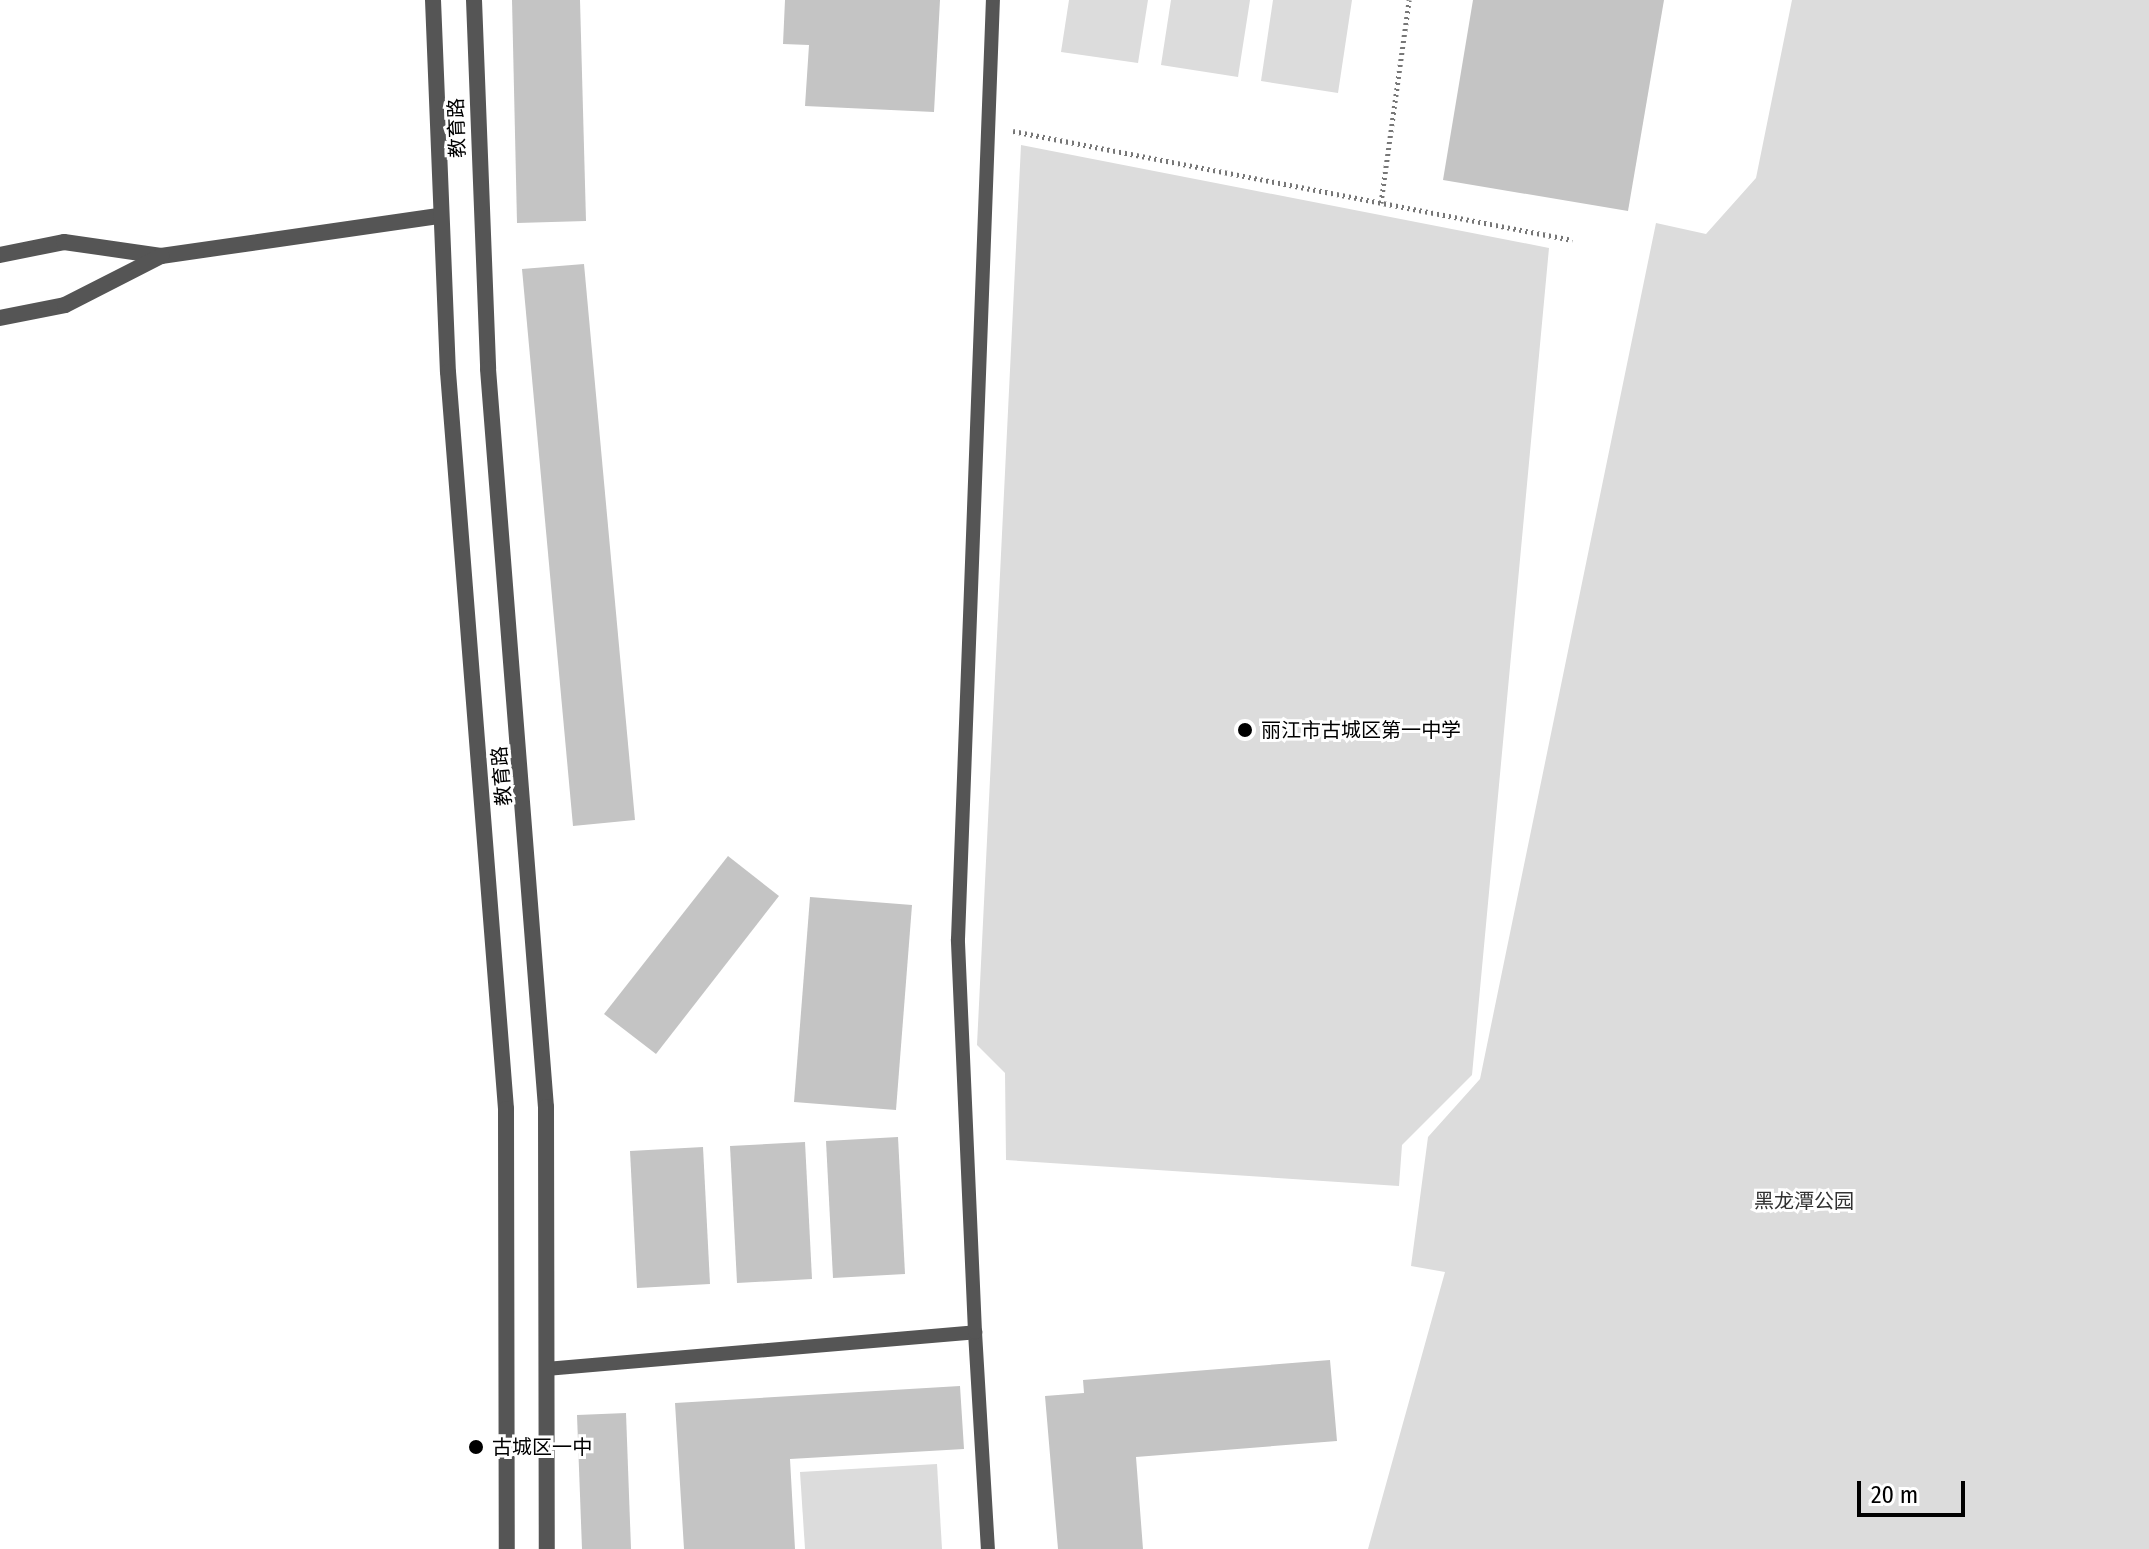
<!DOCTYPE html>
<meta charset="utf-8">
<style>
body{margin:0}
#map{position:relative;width:2149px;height:1549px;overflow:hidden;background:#fff;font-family:"Fira Sans Condensed","Noto Sans SC",sans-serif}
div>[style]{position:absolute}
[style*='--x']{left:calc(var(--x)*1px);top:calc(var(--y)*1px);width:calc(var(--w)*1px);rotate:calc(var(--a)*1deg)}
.green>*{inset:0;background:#dcdcdc}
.building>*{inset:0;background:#c4c4c4}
.path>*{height:5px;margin-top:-2.5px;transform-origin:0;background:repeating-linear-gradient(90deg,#777 0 2px,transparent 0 6px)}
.service>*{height:14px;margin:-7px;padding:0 7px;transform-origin:7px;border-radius:7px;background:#555}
.minor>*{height:16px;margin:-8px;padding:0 8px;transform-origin:8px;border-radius:8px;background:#555}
.tertiary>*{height:16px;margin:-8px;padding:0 8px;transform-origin:8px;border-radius:8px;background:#555}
.dots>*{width:22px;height:22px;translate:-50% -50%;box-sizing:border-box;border:4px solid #fff;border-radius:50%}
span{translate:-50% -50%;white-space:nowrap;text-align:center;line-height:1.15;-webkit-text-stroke:6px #fff;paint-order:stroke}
.street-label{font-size:20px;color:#000}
.poi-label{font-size:20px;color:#000}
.left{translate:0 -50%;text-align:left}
.park-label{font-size:20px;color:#333}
.scale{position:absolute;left:1857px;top:1481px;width:108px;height:36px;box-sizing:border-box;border:4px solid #000;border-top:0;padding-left:10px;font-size:24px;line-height:28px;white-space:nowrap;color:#000;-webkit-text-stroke:6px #fff;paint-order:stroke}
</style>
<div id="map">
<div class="green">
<div style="clip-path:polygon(1069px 0,1148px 0,1138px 63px,1061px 52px)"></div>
<div style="clip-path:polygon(1171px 0,1250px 0,1238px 77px,1161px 65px)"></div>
<div style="clip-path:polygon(1273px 0,1352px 0,1338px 93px,1261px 81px)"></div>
<div style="clip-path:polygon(1792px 0,2149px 0,2149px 1549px,1368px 1549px,1445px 1272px,1411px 1266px,1428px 1137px,1480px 1079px,1656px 223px,1706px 234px,1756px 178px)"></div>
<div style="clip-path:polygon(1021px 145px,1549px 248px,1472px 1075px,1402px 1145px,1399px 1186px,1006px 1160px,1005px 1073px,977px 1045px)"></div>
<div style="clip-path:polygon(937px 1464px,942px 1549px,805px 1549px,800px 1472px)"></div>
</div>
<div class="building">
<div style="clip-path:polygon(512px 0,580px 0,586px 221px,517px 223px)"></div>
<div style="clip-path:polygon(785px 0,940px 0,934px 112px,805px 106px,809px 45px,783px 44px)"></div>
<div style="clip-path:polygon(1473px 0,1664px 0,1628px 211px,1443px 180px)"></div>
<div style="clip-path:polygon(584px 264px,635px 820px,573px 826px,522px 269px)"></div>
<div style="clip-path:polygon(728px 856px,779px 896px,656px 1054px,604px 1014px)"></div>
<div style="clip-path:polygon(810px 897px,912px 905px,896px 1110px,794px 1102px)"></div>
<div style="clip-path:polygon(898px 1137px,905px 1274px,833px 1278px,826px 1141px)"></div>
<div style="clip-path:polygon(805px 1142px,812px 1279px,737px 1283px,730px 1146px)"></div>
<div style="clip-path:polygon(703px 1147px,710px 1284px,637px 1288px,630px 1151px)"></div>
<div style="clip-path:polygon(1330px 1360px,1337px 1441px,1136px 1457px,1143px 1549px,1058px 1549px,1045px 1396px,1084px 1393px,1083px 1380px)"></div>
<div style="clip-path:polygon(960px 1386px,964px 1449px,790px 1459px,795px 1549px,684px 1549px,675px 1403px)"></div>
<div style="clip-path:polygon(626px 1413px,631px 1549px,582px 1549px,577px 1415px)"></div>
</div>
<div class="path">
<div style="--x:1013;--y:131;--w:570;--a:11.03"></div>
<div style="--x:1381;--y:203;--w:205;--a:-82.1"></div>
</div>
<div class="service">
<div style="--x:975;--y:1332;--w:217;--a:86.6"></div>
<div style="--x:546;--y:1369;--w:431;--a:-4.9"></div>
<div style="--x:975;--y:1332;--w:393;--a:-92.5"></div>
<div style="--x:958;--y:939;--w:940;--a:-87.87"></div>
</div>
<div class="minor">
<div style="--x:0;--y:255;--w:65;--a:-11.5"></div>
<div style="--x:64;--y:242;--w:98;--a:8.2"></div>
<div style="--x:161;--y:256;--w:282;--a:-8.2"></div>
<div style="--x:0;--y:318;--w:66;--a:-11.3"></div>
<div style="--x:65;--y:305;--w:108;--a:-27"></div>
</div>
<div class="tertiary">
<div style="--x:433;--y:0;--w:372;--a:87.7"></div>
<div style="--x:448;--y:372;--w:739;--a:85.5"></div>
<div style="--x:506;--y:1109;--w:440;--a:89.9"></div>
<div style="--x:474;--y:0;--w:369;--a:87.8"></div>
<div style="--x:488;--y:369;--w:740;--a:85.51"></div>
<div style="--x:546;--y:1107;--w:442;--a:89.9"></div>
</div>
<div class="dots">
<div style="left:1245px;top:730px;background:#000"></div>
<div style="left:476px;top:1447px;background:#000"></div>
</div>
<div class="street-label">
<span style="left:457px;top:128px;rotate:-92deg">教育路</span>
<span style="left:502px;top:776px;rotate:-95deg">教育路</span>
</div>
<div class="poi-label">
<span class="left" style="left:1261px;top:730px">丽江市古城区第一中学</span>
<span class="left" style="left:492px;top:1447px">古城区一中</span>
</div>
<div class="park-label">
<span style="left:1804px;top:1201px">黑龙潭公园</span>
</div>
<div class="scale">20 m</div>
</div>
